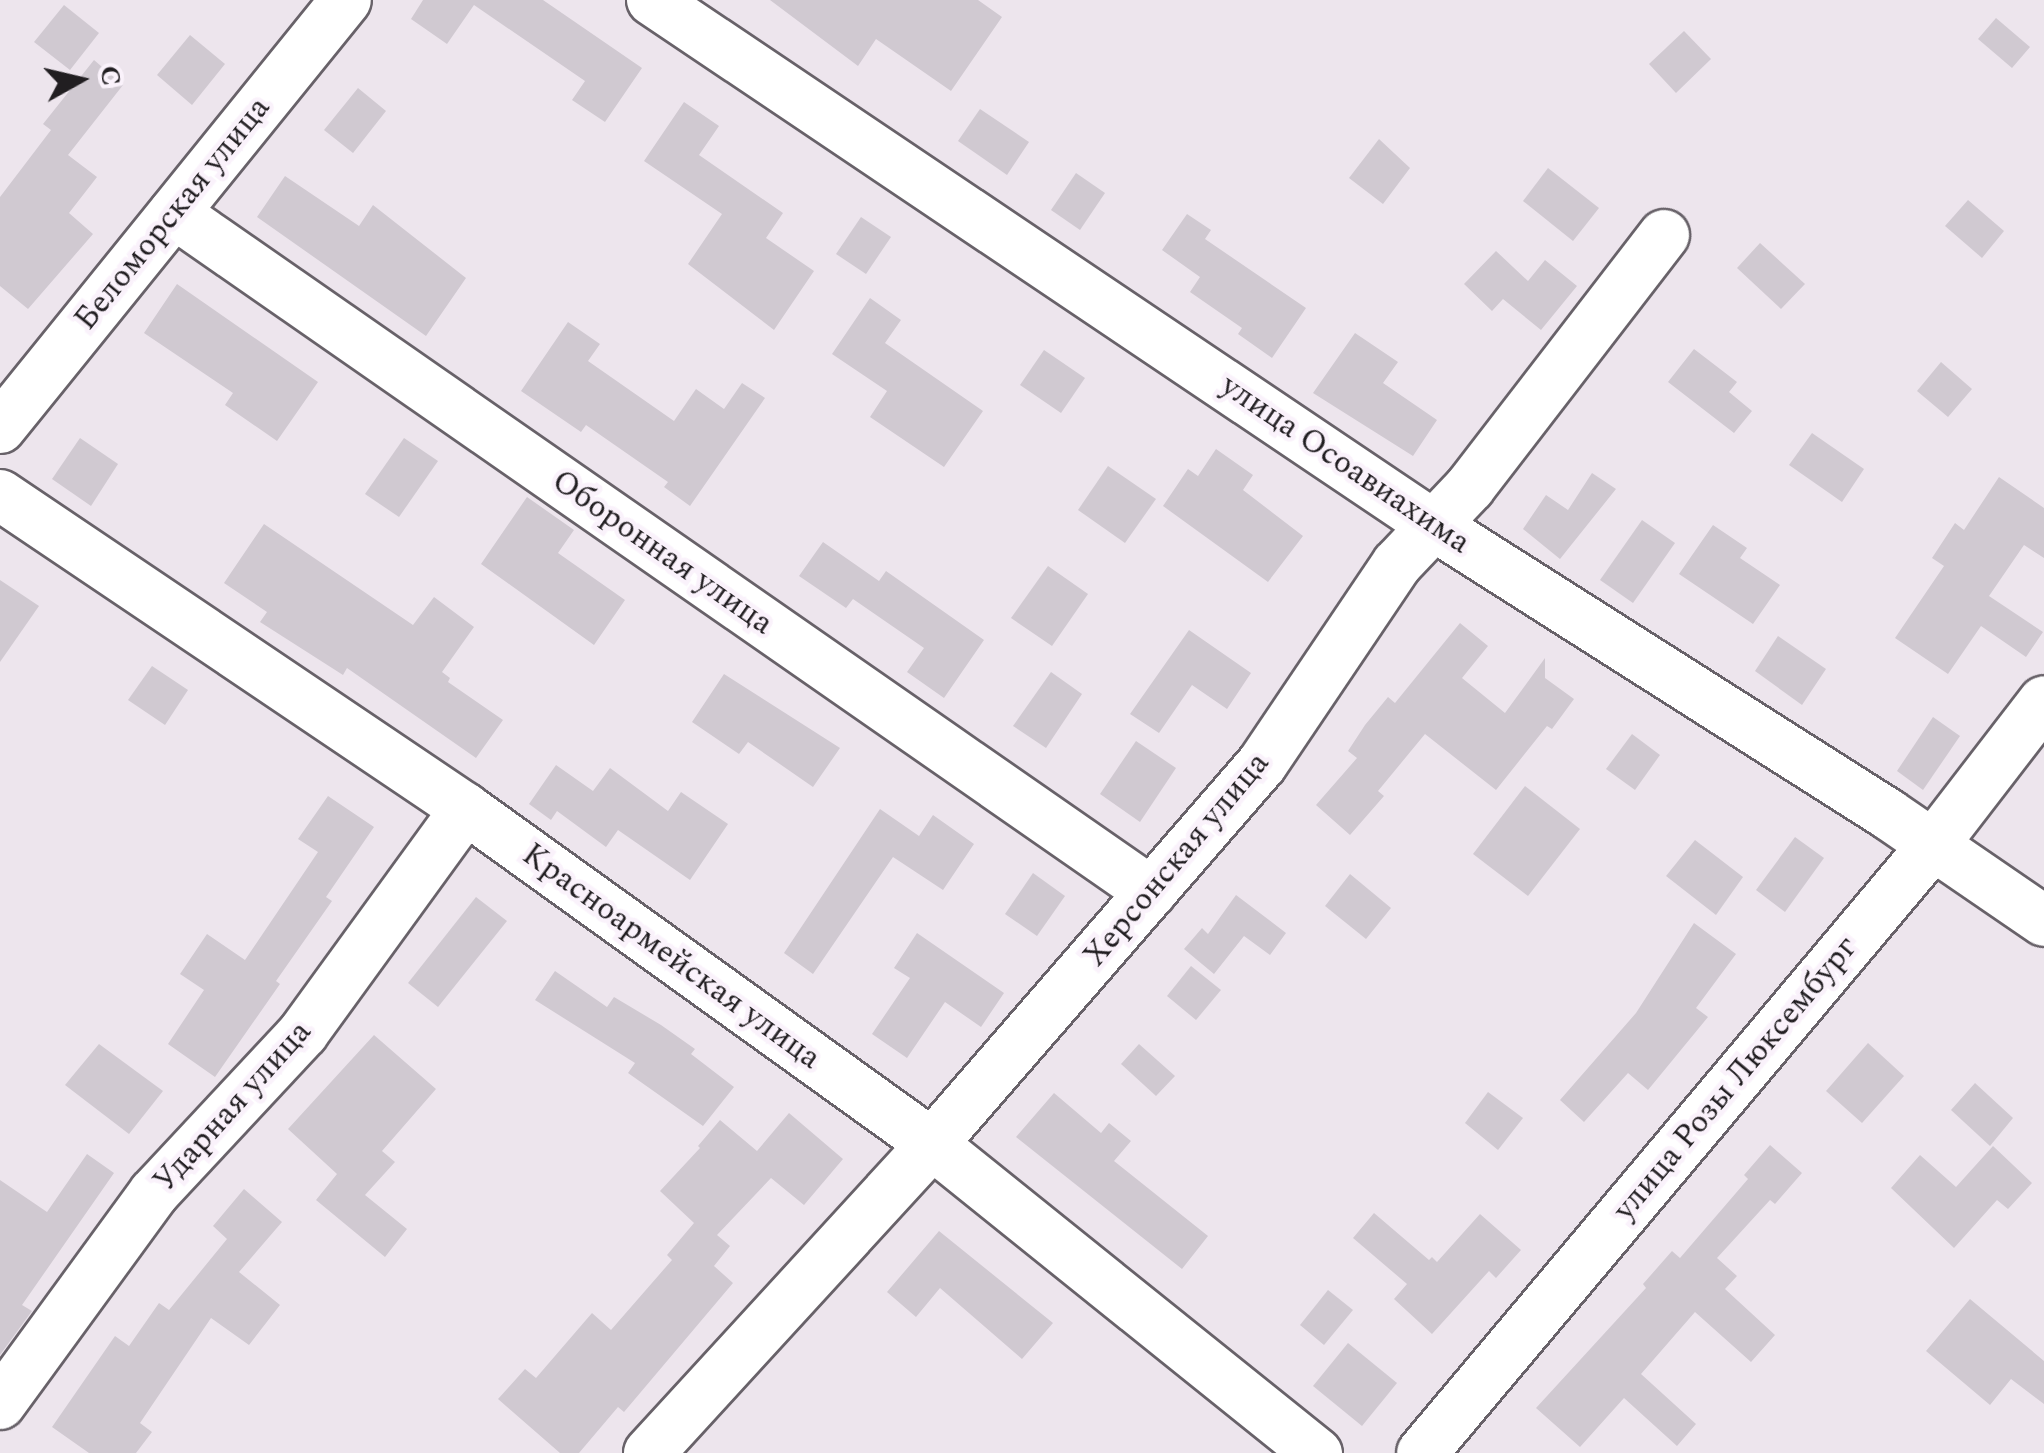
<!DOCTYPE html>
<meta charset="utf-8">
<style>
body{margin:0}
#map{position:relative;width:2044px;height:1453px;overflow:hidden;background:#ede5ed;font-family:Spectral,serif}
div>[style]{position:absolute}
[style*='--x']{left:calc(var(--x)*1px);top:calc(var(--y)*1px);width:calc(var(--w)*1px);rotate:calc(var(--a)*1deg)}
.building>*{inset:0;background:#d0c9d1}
.roads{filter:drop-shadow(2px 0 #686269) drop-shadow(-2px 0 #686269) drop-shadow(0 2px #686269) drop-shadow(0 -2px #686269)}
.minor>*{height:50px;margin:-25px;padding:0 25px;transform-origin:25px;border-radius:25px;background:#fff}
span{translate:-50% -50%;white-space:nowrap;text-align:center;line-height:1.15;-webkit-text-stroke:9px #faf2fb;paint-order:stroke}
.street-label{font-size:32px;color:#211e21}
.north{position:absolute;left:30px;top:30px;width:100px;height:100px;-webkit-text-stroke:8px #faf2fb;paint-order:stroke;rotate:82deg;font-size:28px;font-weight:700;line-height:40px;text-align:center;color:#211e21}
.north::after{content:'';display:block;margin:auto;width:35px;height:45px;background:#211e21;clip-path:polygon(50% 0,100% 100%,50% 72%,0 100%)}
</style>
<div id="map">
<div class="building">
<div style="clip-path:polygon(423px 0,543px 0,642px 68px,605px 122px,572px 100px,585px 81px,474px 5px,447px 44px,411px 19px)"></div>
<div style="clip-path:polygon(770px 0,978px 0,1002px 17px,951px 91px,876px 39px,858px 66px)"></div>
<div style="clip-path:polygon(64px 5px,99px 33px,70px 70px,34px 42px)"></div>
<div style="clip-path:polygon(1996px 18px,2030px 47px,2012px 68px,1978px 39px)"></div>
<div style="clip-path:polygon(1684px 31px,1711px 59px,1676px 93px,1649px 64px)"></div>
<div style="clip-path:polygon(190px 35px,225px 64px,192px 105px,157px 75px)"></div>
<div style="clip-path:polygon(94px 60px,123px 85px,68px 155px,97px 177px,69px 213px,93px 234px,28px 309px,0 286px,0 197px,51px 130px,43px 124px)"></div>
<div style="clip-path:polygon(358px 88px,386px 111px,353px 153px,324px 130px)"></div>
<div style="clip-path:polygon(684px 102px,719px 126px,699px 155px,783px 213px,766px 238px,814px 271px,774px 330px,688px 264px,722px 214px,644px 161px)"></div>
<div style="clip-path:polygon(980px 109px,1029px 142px,1007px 175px,958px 141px)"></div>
<div style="clip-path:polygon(1379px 139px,1410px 168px,1383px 204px,1349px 178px)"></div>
<div style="clip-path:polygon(1548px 168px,1599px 208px,1573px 241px,1523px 201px)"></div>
<div style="clip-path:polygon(1076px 173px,1105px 193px,1080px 230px,1051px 210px)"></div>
<div style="clip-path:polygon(285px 176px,359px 226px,373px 205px,466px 278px,426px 336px,257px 217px)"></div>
<div style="clip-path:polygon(1968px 200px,2004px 231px,1982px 258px,1945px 226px)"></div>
<div style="clip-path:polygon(1187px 214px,1211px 230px,1205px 239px,1306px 308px,1272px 358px,1238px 334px,1242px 328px,1190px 292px,1200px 277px,1162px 250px)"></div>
<div style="clip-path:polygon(861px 217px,891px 237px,866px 274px,836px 254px)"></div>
<div style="clip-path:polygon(1760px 243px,1805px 284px,1781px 309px,1737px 268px)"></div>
<div style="clip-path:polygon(1496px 251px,1528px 281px,1545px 260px,1577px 286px,1541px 330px,1503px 299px,1492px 311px,1464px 284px)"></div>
<div style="clip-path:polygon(177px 284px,318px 382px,277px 441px,225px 405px,233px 393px,144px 333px)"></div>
<div style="clip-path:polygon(870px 298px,901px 320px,885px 343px,983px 411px,944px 467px,870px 417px,887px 391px,832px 354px)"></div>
<div style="clip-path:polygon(568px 322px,600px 344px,588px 361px,674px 421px,696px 389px,724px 409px,742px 383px,765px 398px,690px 506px,664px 487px,668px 482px,586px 425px,581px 432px,521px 391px)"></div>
<div style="clip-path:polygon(1355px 333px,1398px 362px,1383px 383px,1437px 420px,1413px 456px,1313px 393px)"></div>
<div style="clip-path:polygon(1694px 349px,1737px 382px,1729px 392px,1752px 411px,1734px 433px,1668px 382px)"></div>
<div style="clip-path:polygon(1044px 350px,1085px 378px,1061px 413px,1020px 385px)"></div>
<div style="clip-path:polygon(1941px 362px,1972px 389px,1948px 417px,1917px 391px)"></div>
<div style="clip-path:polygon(1812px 433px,1864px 469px,1842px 502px,1789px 465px)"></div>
<div style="clip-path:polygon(80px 438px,118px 464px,91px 506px,52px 479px)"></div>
<div style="clip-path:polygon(404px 438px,438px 461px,399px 517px,365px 494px)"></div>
<div style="clip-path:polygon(1216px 449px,1253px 475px,1243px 490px,1303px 536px,1268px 582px,1163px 506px,1188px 469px,1198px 476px)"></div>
<div style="clip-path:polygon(1108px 466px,1156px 499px,1125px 543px,1078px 510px)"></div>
<div style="clip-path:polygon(1592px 473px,1616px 489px,1560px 559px,1523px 529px,1546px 495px,1568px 510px)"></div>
<div style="clip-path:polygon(1999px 477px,2044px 508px,2044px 558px,2024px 545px,1989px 596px,2043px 632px,2026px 657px,1981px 626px,1948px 674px,1895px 638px,1944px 566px,1932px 558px,1955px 523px,1964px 530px)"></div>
<div style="clip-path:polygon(527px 497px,574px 530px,558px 553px,625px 600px,594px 645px,481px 564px)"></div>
<div style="clip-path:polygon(1642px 520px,1675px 543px,1633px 603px,1600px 580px)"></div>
<div style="clip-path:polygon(264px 524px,413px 625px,434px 597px,474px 627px,442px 672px,450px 678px,448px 682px,503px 720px,476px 758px,347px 668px,343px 675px,260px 622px,267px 612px,224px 583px)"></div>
<div style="clip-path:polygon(1713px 525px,1747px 548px,1740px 558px,1780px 585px,1753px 624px,1679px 574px)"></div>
<div style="clip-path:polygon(823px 542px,879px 581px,886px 571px,984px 640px,944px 698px,907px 672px,924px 648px,853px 599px,846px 608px,799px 576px)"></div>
<div style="clip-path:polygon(1048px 566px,1088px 594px,1052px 646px,1011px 618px)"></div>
<div style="clip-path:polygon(0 580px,39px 606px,0 662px)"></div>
<div style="clip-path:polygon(1460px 623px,1488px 646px,1462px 678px,1505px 713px,1545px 658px,1545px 678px,1574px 699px,1552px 729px,1547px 726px,1496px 790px,1425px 734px,1378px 791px,1384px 796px,1350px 835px,1316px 805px,1357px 758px,1348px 751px,1365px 725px,1388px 697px,1395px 703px)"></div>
<div style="clip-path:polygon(1189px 630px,1251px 673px,1227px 709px,1192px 685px,1159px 733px,1130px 714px)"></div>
<div style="clip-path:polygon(1778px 636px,1826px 669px,1802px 705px,1755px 671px)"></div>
<div style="clip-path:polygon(152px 666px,188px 690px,165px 725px,128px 700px)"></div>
<div style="clip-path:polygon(1051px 672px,1082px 694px,1046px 748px,1013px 726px)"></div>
<div style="clip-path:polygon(724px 674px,840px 748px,813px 787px,748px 742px,739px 754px,692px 722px)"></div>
<div style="clip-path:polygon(1933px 717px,1960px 736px,1923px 790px,1897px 771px)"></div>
<div style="clip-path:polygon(1632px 734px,1660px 755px,1635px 790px,1606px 769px)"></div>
<div style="clip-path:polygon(1136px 741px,1176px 768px,1140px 822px,1100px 794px)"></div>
<div style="clip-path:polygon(556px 765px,593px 791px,610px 768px,668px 811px,681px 792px,728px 824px,690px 880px,618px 830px,606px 847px,557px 811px,551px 820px,529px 804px)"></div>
<div style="clip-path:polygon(1525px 786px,1580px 829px,1528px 896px,1473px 854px)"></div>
<div style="clip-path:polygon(328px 796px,374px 827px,326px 897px,332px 901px,276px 981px,280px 984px,215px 1077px,168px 1044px,204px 990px,180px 974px,207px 934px,245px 960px,318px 852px,298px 839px)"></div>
<div style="clip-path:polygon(880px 809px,919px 836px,933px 815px,974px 844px,943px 890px,893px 857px,813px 974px,784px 953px)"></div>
<div style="clip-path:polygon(1795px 837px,1824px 858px,1785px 912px,1756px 890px)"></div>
<div style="clip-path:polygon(1695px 840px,1743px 877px,1716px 915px,1666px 876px)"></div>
<div style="clip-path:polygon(1033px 873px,1065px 896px,1037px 936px,1005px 914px)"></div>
<div style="clip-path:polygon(1350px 874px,1391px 908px,1366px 939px,1325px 906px)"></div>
<div style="clip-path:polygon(1236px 895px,1286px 933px,1270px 955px,1244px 936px,1214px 974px,1184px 949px,1202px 928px,1208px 934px)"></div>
<div style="clip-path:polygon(476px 897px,507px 921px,438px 1007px,408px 983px)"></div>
<div style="clip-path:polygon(1694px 923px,1736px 954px,1696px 1008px,1708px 1017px,1648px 1090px,1628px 1073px,1584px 1122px,1560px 1100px,1636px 1013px)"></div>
<div style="clip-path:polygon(917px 933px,1004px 993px,981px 1027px,945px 1002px,907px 1058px,872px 1034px,910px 978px,894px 968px)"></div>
<div style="clip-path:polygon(1191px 966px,1221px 990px,1196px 1020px,1167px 996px)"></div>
<div style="clip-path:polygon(555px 971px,607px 1007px,614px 997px,661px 1025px,695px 1049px,691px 1054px,734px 1087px,703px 1126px,628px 1073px,635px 1063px,535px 1000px)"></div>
<div style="clip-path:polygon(374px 1035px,436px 1089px,382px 1151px,395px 1162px,365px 1195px,407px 1229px,385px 1257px,316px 1200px,337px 1174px,288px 1129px)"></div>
<div style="clip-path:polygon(1868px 1043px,1904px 1076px,1862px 1123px,1826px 1091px)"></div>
<div style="clip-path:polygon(99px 1044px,163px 1091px,129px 1134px,65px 1085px)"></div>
<div style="clip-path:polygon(1139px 1044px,1175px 1076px,1156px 1096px,1121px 1064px)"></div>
<div style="clip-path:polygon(1975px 1083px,2013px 1118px,1990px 1146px,1951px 1110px)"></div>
<div style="clip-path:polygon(1488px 1092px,1523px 1118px,1498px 1150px,1465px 1123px)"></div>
<div style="clip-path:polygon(1054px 1093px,1101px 1133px,1109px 1123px,1131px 1141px,1114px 1161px,1208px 1236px,1182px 1269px,1016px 1137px)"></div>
<div style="clip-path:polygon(789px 1113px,843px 1159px,804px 1205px,771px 1178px,717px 1235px,730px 1246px,714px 1266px,733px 1283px,624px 1412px,618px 1407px,579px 1453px,560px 1453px,498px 1399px,525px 1369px,536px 1378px,592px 1313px,611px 1330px,672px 1260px,667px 1255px,694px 1223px,660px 1191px,700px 1148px,698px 1146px,720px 1120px,757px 1151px)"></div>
<div style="clip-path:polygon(1770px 1145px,1802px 1173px,1775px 1204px,1770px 1200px,1717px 1258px,1737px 1276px,1725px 1289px,1775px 1335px,1751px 1362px,1695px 1312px,1641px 1374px,1696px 1424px,1677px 1446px,1624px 1398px,1580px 1447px,1536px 1408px,1646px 1288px,1643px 1284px,1672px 1251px,1680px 1258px,1748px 1179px,1744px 1175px)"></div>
<div style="clip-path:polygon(1993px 1146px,2032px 1183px,2008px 1209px,1997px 1200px,1954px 1248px,1891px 1188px,1920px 1155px,1956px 1187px)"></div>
<div style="clip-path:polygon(87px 1154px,114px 1173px,22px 1305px,32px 1311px,0 1355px,0 1180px,47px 1212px)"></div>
<div style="clip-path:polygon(244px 1189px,282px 1222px,239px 1272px,280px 1305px,249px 1345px,211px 1318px,140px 1423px,152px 1432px,136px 1453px,89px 1453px,52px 1427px,115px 1336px,129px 1346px,159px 1303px,169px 1310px,227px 1239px,213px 1226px)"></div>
<div style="clip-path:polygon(1374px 1213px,1429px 1260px,1432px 1257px,1437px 1262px,1480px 1214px,1521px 1250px,1496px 1278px,1489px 1271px,1432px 1334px,1394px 1299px,1407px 1284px,1353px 1238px)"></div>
<div style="clip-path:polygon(939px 1231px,1053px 1323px,1022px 1359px,940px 1288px,916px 1317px,887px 1292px)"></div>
<div style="clip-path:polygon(1328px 1290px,1353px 1310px,1324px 1345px,1300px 1325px)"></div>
<div style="clip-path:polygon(1970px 1299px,2044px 1361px,2044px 1404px,2011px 1379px,1990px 1405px,1926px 1351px)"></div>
<div style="clip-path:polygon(1348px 1343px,1397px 1383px,1362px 1426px,1313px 1386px)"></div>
</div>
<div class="roads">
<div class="minor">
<div style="--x:652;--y:0;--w:941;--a:33.91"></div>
<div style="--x:1433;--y:525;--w:539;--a:32.42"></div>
<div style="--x:1888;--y:814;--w:189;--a:34.4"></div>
<div style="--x:174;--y:213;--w:1190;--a:34.8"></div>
<div style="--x:0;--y:428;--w:550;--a:-51.05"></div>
<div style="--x:0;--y:495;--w:562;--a:33.97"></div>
<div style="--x:466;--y:809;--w:574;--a:35.71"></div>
<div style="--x:932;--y:1144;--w:494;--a:38.8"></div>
<div style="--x:0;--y:1404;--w:261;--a:-53.9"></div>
<div style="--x:154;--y:1193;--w:219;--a:-47"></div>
<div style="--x:303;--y:1033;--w:277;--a:-54"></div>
<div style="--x:649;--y:1453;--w:419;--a:-47.5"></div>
<div style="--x:932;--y:1144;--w:503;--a:-49.03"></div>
<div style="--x:1262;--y:764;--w:241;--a:-56"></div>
<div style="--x:1397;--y:564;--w:106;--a:-46.5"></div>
<div style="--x:1470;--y:487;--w:318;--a:-52.4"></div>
<div style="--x:1422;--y:1453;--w:796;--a:-49.95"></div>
<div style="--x:1934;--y:844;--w:180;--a:-52.4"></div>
</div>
</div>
<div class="street-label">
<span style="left:173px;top:214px;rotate:-51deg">Беломорская улица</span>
<span style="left:1345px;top:465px;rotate:34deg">улица Осоавиахима</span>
<span style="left:662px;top:553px;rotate:35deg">Оборонная улица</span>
<span style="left:1177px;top:860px;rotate:-50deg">Херсонская улица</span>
<span style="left:671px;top:957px;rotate:36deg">Красноармейская улица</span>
<span style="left:1736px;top:1079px;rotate:-50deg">улица Розы Люксембург</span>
<span style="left:233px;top:1107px;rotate:-48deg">Ударная улица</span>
</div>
<div class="north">С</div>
</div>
